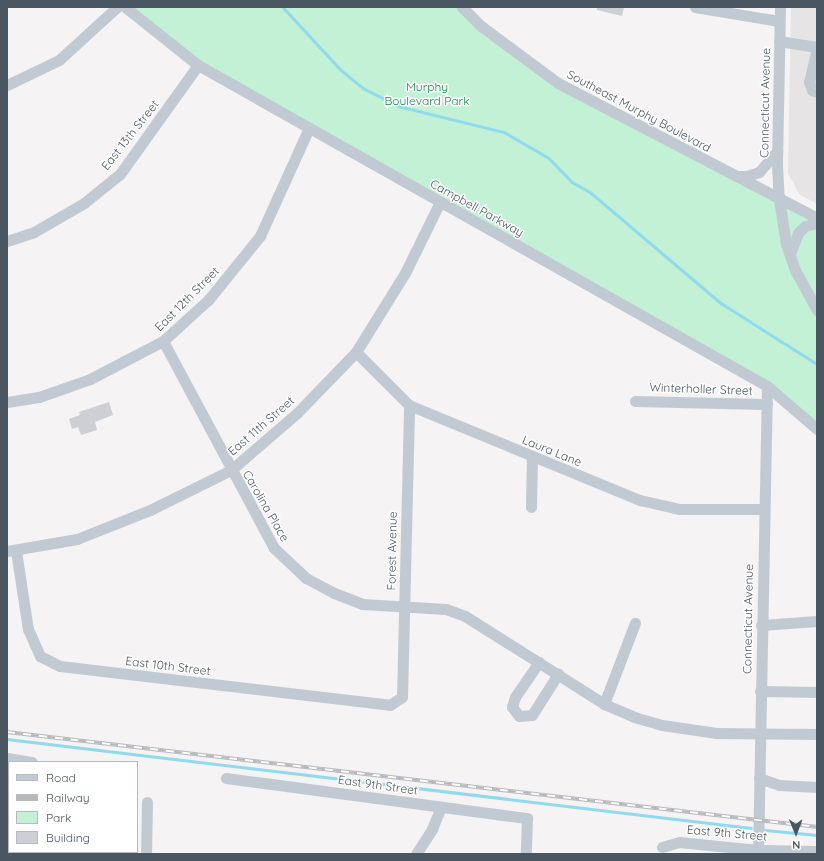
<!DOCTYPE html>
<style>
body{margin:0}
#map{position:relative;width:824px;height:861px;overflow:hidden;background:#f5f3f3;font-family:Quicksand,sans-serif}
div>[style]{position:absolute}
[style*='--x']{left:calc(var(--x)*1px);top:calc(var(--y)*1px);width:calc(var(--w)*1px);rotate:calc(var(--a)*1deg)}
.education>*{inset:0;background:#e6e4e5}
.green>*{inset:0;background:#c3f1d5}
.stream>*{height:2.5px;margin:-1.25px;padding:0 1.25px;transform-origin:1.25px;border-radius:1.25px;background:#90daee}
.building>*{inset:0;background:#cdcfd5}
.minor>*{height:11px;margin:-5.5px;padding:0 5.5px;transform-origin:5.5px;border-radius:5.5px;background:#c1cad2}
.rail>*{height:4px;margin-top:-2px;transform-origin:0;background:repeating-linear-gradient(90deg,#fff 0 8px,#b5b8bd 0 16px);box-sizing:border-box;border-block:1px solid #b5b8bd}
span{translate:-50% -50%;white-space:nowrap;text-align:center;line-height:1.15;-webkit-text-stroke:3px #fff;paint-order:stroke}
.park-label{font-size:12px;color:#17864f}
.street-label{font-size:12px;color:#4a5661}
.frame{position:absolute;inset:0;border:8px solid #4a5661;pointer-events:none}
.legend{position:absolute;left:8px;top:761px;width:130px;height:92px;box-sizing:border-box;background:#fff;border:1px solid #b7bbc0;margin:0;padding:5px 7px;list-style:none;font-size:12px;color:#4a5661}
.legend li{display:flex;align-items:center;gap:8px;height:20px}
.legend b{width:20px;border:1px solid #b7bbc0}
.north{position:absolute;left:776px;top:813px;width:40px;height:40px;-webkit-text-stroke:3px #fff;paint-order:stroke;rotate:179deg;font-size:11px;font-weight:700;line-height:16px;text-align:center;color:#4a5661}
.north::after{content:'';display:block;margin:auto;width:14px;height:18px;background:#4a5661;clip-path:polygon(50% 0,100% 100%,50% 72%,0 100%)}
</style>
<div id="map">
<div class="education">
<div style="clip-path:polygon(791px 7px,817px 7px,817px 204px,799px 194px,788px 173px)"></div>
</div>
<div class="green">
<div style="clip-path:polygon(125px 7px,457px 7px,558px 83px,817px 218px,817px 429px,767px 385px,198px 65px)"></div>
</div>
<div class="stream">
<div style="--x:283;--y:7;--w:86;--a:47.4"></div>
<div style="--x:341;--y:70;--w:28;--a:39"></div>
<div style="--x:363;--y:88;--w:39;--a:27"></div>
<div style="--x:398;--y:106;--w:109;--a:13.8"></div>
<div style="--x:504;--y:132;--w:52;--a:30"></div>
<div style="--x:549;--y:158;--w:33;--a:46"></div>
<div style="--x:572;--y:182;--w:21;--a:29"></div>
<div style="--x:590;--y:192;--w:172;--a:40.3"></div>
<div style="--x:721;--y:303;--w:114;--a:32.4"></div>
<div style="--x:7;--y:739;--w:749;--a:6.82"></div>
<div style="--x:765;--y:830;--w:52;--a:5.5"></div>
</div>
<div class="building">
<div style="clip-path:polygon(597px 7px,624px 7px,622px 16px,597px 10px)"></div>
<div style="clip-path:polygon(109px 402px,113px 415px,95px 422px,97px 430px,81px 435px,78px 427px,72px 429px,69px 419px,80px 415px,79px 412px)"></div>
</div>
<div class="minor">
<div style="--x:125;--y:7;--w:93;--a:38.5"></div>
<div style="--x:198;--y:65;--w:653;--a:29.43"></div>
<div style="--x:767;--y:386;--w:66;--a:40.7"></div>
<div style="--x:462;--y:7;--w:27;--a:45"></div>
<div style="--x:481;--y:26;--w:96;--a:36.5"></div>
<div style="--x:558;--y:83;--w:292;--a:27.5"></div>
<div style="--x:695;--y:7;--w:85;--a:9.5"></div>
<div style="--x:780;--y:7;--w:158;--a:91.1"></div>
<div style="--x:777;--y:165;--w:34;--a:87"></div>
<div style="--x:779;--y:199;--w:46;--a:81.2"></div>
<div style="--x:786;--y:244;--w:28;--a:71"></div>
<div style="--x:795;--y:270;--w:46;--a:61.2"></div>
<div style="--x:779;--y:41;--w:38;--a:9"></div>
<div style="--x:817;--y:48;--w:35;--a:103"></div>
<div style="--x:809;--y:82;--w:9;--a:69"></div>
<div style="--x:812;--y:90;--w:5;--a:22"></div>
<div style="--x:7;--y:85;--w:58;--a:-25.7"></div>
<div style="--x:59;--y:60;--w:79;--a:-42.4"></div>
<div style="--x:736;--y:176;--w:10;--a:0"></div>
<div style="--x:746;--y:176;--w:14;--a:-17"></div>
<div style="--x:759;--y:172;--w:28;--a:-49"></div>
<div style="--x:7;--y:241;--w:28;--a:-18"></div>
<div style="--x:34;--y:232;--w:58;--a:-30.1"></div>
<div style="--x:84;--y:203;--w:46;--a:-38.9"></div>
<div style="--x:120;--y:174;--w:134;--a:-54.4"></div>
<div style="--x:790;--y:254;--w:22;--a:-69"></div>
<div style="--x:798;--y:233;--w:10;--a:-45"></div>
<div style="--x:805;--y:226;--w:12;--a:-14"></div>
<div style="--x:163;--y:341;--w:235;--a:61.8"></div>
<div style="--x:274;--y:548;--w:44;--a:43.2"></div>
<div style="--x:306;--y:578;--w:32;--a:28"></div>
<div style="--x:334;--y:593;--w:30;--a:21"></div>
<div style="--x:362;--y:604;--w:84;--a:3.4"></div>
<div style="--x:446;--y:609;--w:20;--a:20"></div>
<div style="--x:465;--y:616;--w:165;--a:32.3"></div>
<div style="--x:604;--y:704;--w:33;--a:23"></div>
<div style="--x:634;--y:717;--w:29;--a:16"></div>
<div style="--x:662;--y:725;--w:55;--a:8.4"></div>
<div style="--x:716;--y:733;--w:101;--a:0.6"></div>
<div style="--x:356;--y:352;--w:75;--a:45"></div>
<div style="--x:409;--y:405;--w:250;--a:22.4"></div>
<div style="--x:640;--y:500;--w:41;--a:12.7"></div>
<div style="--x:680;--y:509;--w:84;--a:0"></div>
<div style="--x:635;--y:401;--w:132;--a:1.3"></div>
<div style="--x:7;--y:402;--w:32;--a:-9"></div>
<div style="--x:39;--y:397;--w:54;--a:-19.4"></div>
<div style="--x:90;--y:379;--w:82;--a:-27.5"></div>
<div style="--x:163;--y:341;--w:62;--a:-42.4"></div>
<div style="--x:209;--y:299;--w:81;--a:-51"></div>
<div style="--x:260;--y:236;--w:119;--a:-65.6"></div>
<div style="--x:531;--y:507;--w:50;--a:-88.9"></div>
<div style="--x:7;--y:551;--w:71;--a:-9.7"></div>
<div style="--x:77;--y:539;--w:79;--a:-21.7"></div>
<div style="--x:150;--y:510;--w:90;--a:-26.3"></div>
<div style="--x:231;--y:470;--w:87;--a:-40.8"></div>
<div style="--x:297;--y:413;--w:85;--a:-46"></div>
<div style="--x:356;--y:352;--w:93;--a:-58.2"></div>
<div style="--x:405;--y:273;--w:79;--a:-63.8"></div>
<div style="--x:16;--y:551;--w:79;--a:81.3"></div>
<div style="--x:28;--y:629;--w:30;--a:66"></div>
<div style="--x:40;--y:656;--w:22;--a:27"></div>
<div style="--x:60;--y:666;--w:332;--a:6.7"></div>
<div style="--x:390;--y:705;--w:14;--a:-34"></div>
<div style="--x:402;--y:697;--w:292;--a:-88.6"></div>
<div style="--x:761;--y:625;--w:56;--a:-4.1"></div>
<div style="--x:539;--y:662;--w:42;--a:124.4"></div>
<div style="--x:515;--y:697;--w:10;--a:107"></div>
<div style="--x:512;--y:707;--w:11;--a:52"></div>
<div style="--x:519;--y:716;--w:13;--a:-4"></div>
<div style="--x:532;--y:715;--w:49;--a:-57.6"></div>
<div style="--x:760;--y:691;--w:57;--a:1"></div>
<div style="--x:604;--y:704;--w:87;--a:-69.1"></div>
<div style="--x:7;--y:758;--w:25;--a:9"></div>
<div style="--x:226;--y:778;--w:304;--a:7.6"></div>
<div style="--x:527;--y:818;--w:36;--a:92"></div>
<div style="--x:759;--y:778;--w:21;--a:19"></div>
<div style="--x:779;--y:785;--w:38;--a:3"></div>
<div style="--x:662;--y:847;--w:18;--a:-16"></div>
<div style="--x:679;--y:842;--w:79;--a:5.8"></div>
<div style="--x:758;--y:850;--w:57;--a:1"></div>
<div style="--x:30;--y:854;--w:2;--a:-90"></div>
<div style="--x:146;--y:854;--w:52;--a:-88.9"></div>
<div style="--x:416;--y:854;--w:30;--a:-57"></div>
<div style="--x:432;--y:829;--w:24;--a:-68"></div>
<div style="--x:758;--y:854;--w:468;--a:-88.9"></div>
</div>
<div class="rail">
<div style="--x:7;--y:732;--w:816;--a:6.69"></div>
</div>
<div class="park-label">
<span style="left:427px;top:94px">Murphy<br>Boulevard Park</span>
</div>
<div class="street-label">
<span style="left:765px;top:103px;rotate:-89deg">Connecticut Avenue</span>
<span style="left:639px;top:111px;rotate:28deg">Southeast Murphy Boulevard</span>
<span style="left:130px;top:135px;rotate:-52deg">East 13th Street</span>
<span style="left:477px;top:208px;rotate:29deg">Campbell Parkway</span>
<span style="left:187px;top:299px;rotate:-45deg">East 12th Street</span>
<span style="left:701px;top:389px;rotate:2deg">Winterholler Street</span>
<span style="left:261px;top:426px;rotate:-41deg">East 11th Street</span>
<span style="left:552px;top:451px;rotate:22deg">Laura Lane</span>
<span style="left:266px;top:506px;rotate:60deg">Carolina Place</span>
<span style="left:392px;top:551px;rotate:-89deg">Forest Avenue</span>
<span style="left:748px;top:619px;rotate:-89deg">Connecticut Avenue</span>
<span style="left:168px;top:666px;rotate:7deg">East 10th Street</span>
<span style="left:378px;top:785px;rotate:8deg">East 9th Street</span>
<span style="left:727px;top:833px;rotate:5deg">East 9th Street</span>
</div>
<div class="frame"></div>
<ul class="legend">
<li><b style="height:5px;background:#c1cad2"></b>Road</li>
<li><b style="height:5px;background:#b5b8bd"></b>Railway</li>
<li><b style="height:11px;background:#c3f1d5"></b>Park</li>
<li><b style="height:11px;background:#cdcfd5"></b>Building</li>
</ul>
<div class="north">N</div>
</div>
